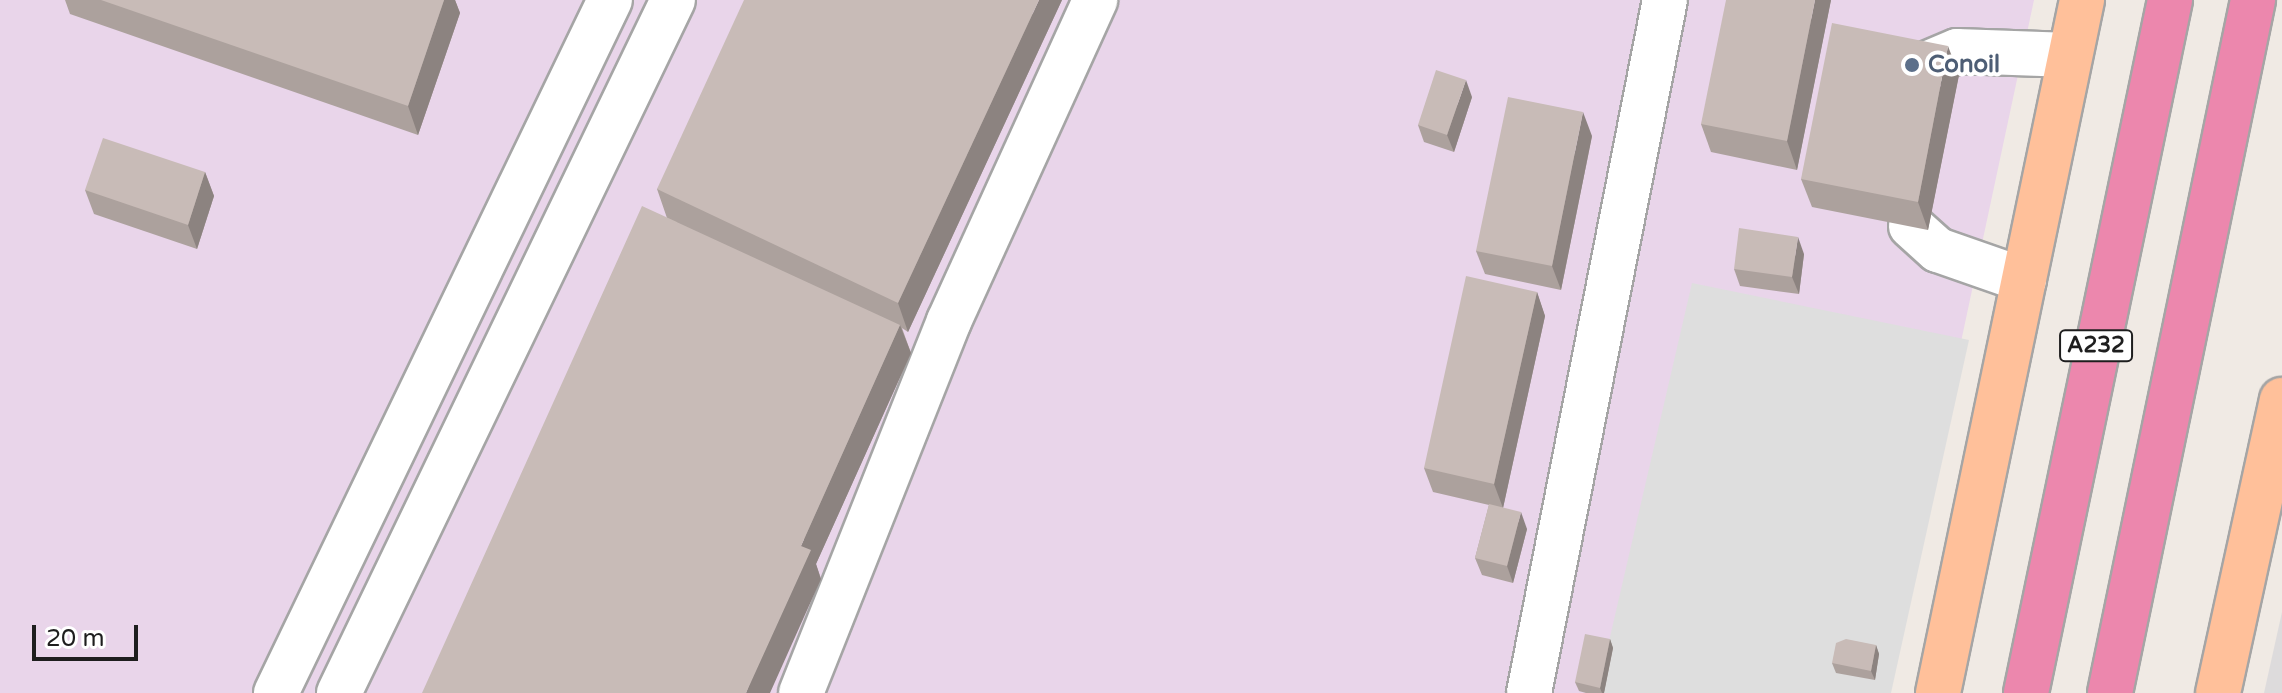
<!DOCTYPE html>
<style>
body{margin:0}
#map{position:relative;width:2282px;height:693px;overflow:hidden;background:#f0eae4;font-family:"Varela Round",sans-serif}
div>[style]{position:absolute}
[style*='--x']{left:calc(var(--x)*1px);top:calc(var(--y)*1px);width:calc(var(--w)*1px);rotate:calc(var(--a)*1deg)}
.residential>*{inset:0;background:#dddbdc}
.industrial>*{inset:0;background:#e9d5ea}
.parking>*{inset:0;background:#dedede}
.roads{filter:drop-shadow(2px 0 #a5a5a5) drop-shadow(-2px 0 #a5a5a5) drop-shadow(0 2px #a5a5a5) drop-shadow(0 -2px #a5a5a5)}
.minor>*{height:44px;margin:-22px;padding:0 22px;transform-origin:22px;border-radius:22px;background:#fff}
.major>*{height:44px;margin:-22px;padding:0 22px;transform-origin:22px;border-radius:22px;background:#ffc09a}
.highway>*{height:44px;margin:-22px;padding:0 22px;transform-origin:22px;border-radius:22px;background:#ec87ad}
.wall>*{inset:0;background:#aca19d}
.shaded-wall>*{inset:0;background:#8c8380}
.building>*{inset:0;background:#c8bbb7}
.dots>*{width:22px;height:22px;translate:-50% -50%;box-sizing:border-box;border:4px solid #fff;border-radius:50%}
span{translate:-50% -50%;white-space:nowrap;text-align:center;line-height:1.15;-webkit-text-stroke:8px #fff;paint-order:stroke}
.shield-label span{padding:2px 6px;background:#fff;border:2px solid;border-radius:6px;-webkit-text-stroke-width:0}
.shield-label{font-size:22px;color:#1e1e1e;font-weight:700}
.service-label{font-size:24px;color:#4e5e75;font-weight:700}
.left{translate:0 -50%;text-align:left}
.scale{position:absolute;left:32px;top:625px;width:106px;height:36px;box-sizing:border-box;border:4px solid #1e1e1e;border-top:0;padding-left:10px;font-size:24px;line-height:28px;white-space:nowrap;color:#1e1e1e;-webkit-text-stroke:6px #fff;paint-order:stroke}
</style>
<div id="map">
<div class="residential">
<div style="clip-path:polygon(2282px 612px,2282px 693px,2264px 693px)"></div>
</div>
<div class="industrial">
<div style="clip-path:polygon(0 0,2034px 0,1886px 693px,0 693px)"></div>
</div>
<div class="parking">
<div style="clip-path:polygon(1692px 283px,1969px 340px,1891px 693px,1597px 693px)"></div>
</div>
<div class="roads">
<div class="minor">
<div style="--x:1919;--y:67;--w:41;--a:-22.8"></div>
<div style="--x:1957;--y:51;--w:113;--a:2"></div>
<div style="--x:1911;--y:226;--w:36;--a:42"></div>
<div style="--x:1938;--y:250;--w:91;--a:19.2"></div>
<div style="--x:276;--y:693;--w:769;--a:-64.27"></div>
<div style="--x:339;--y:693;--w:769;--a:-64.27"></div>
<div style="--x:801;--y:693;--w:400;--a:-68.3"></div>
<div style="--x:949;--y:321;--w:353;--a:-65.5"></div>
<div style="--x:1529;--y:693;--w:706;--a:-78.9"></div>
</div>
<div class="major">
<div style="--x:1938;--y:693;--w:708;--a:-78.26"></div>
<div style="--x:2218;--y:693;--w:300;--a:-77.7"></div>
</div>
<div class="highway">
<div style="--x:2026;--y:693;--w:708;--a:-78.26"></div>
<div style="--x:2110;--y:693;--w:708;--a:-78.34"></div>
</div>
</div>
<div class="wall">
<div style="clip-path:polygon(65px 0,455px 0,460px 13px,418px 135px,70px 14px)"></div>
<div style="clip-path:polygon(1062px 0,908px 332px,902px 328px,911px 353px,816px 564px,821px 579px,667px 218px,657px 189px)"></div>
<div style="clip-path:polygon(1831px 0,1797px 170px,1711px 152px,1701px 124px)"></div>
<div style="clip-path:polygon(1959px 75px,1928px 230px,1812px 207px,1801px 179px)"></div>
<div style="clip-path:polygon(1472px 97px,1454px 152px,1424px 142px,1418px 125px)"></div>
<div style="clip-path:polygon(1592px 136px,1561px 290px,1485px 274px,1476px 251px)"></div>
<div style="clip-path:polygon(205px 172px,214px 196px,197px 249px,94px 214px,85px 190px)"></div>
<div style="clip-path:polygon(1804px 254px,1799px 294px,1740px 286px,1734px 269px)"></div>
<div style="clip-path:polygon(1537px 292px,1545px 316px,1503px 508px,1527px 529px,1513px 583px,1482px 575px,1475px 558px,1489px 505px,1433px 492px,1424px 468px)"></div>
<div style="clip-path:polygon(1610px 639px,1613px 648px,1604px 693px,1586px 693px,1579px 691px,1575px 682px)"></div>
<div style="clip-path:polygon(1876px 645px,1879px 654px,1875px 680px,1836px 673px,1832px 663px)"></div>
</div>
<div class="shaded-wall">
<div style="clip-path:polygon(444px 0,455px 0,460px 13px,418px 135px,408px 106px)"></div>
<div style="clip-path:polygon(1039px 0,1062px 0,908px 332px,898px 303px)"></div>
<div style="clip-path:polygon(1815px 0,1831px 0,1797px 170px,1787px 141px)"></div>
<div style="clip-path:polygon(1948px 46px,1959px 75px,1928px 230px,1918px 202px)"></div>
<div style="clip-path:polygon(1466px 80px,1472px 97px,1454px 152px,1447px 135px)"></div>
<div style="clip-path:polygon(1583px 112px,1592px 136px,1561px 290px,1552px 266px)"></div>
<div style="clip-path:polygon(205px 172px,214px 196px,197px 249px,188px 225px)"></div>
<div style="clip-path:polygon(1798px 237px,1804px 254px,1799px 294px,1792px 277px)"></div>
<div style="clip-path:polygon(1537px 292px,1545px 316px,1503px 508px,1494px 484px)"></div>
<div style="clip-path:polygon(900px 325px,911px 353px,816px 564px,821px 579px,770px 693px,746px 693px,801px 546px)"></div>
<div style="clip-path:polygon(1521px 512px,1527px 529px,1513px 583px,1507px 566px)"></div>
<div style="clip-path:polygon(1610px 639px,1613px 648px,1604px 693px,1602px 693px,1600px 688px)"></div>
<div style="clip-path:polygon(1876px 645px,1879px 654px,1875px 680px,1871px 671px)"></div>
</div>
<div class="building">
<div style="clip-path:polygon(101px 0,444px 0,408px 106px)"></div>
<div style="clip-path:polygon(744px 0,1039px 0,898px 303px,657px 189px)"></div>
<div style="clip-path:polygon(1726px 0,1815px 0,1787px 141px,1701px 124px)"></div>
<div style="clip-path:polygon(1832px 23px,1948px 46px,1918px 202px,1801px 179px)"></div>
<div style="clip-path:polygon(1436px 70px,1466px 80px,1447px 135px,1418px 125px)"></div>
<div style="clip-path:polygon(1508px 97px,1583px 112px,1552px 266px,1476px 251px)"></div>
<div style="clip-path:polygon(103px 138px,205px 172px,188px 225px,85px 190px)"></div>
<div style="clip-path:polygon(642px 206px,900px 325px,801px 546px,811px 550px,746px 693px,422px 693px)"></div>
<div style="clip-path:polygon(1739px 228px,1798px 237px,1792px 277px,1734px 269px)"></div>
<div style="clip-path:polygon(1466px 276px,1537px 292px,1494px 484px,1424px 468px)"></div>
<div style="clip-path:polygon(1489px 504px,1521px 512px,1507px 566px,1475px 558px)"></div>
<div style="clip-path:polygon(1585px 634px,1610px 639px,1600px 688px,1575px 682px)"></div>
<div style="clip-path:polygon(1846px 639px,1876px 645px,1871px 671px,1832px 663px,1836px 643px)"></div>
</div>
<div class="dots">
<div style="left:1912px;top:65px;background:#5c6f8a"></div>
</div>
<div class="shield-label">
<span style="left:2096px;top:346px">A232</span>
</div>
<div class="service-label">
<span class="left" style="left:1928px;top:65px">Conoil</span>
</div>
<div class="scale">20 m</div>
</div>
